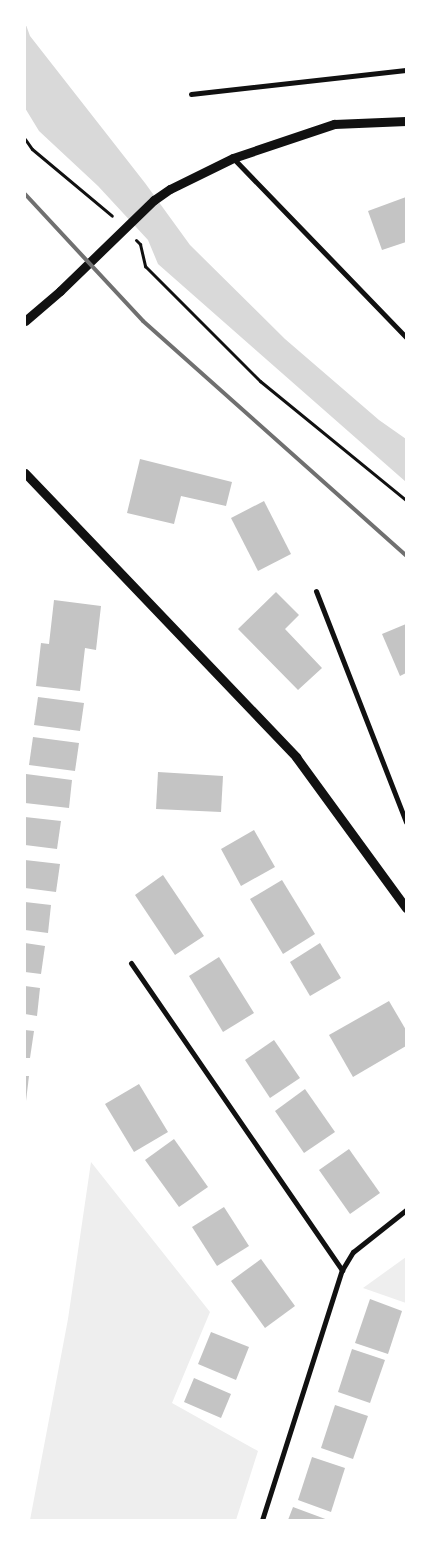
<!DOCTYPE html>
<style>
body{margin:0}
#map{position:relative;width:431px;height:1545px;overflow:hidden;background:#fff;font-family:"Roboto Serif",serif}
div>[style]{position:absolute}
[style*='--x']{left:calc(var(--x)*1px);top:calc(var(--y)*1px);width:calc(var(--w)*1px);rotate:calc(var(--a)*1deg)}
.green>*{inset:0;background:#eee}
.water>*{inset:0;background:#d9d9d9}
.building>*{inset:0;background:#c4c4c4}
.path>*{height:3px;margin:-1.5px;padding:0 1.5px;transform-origin:1.5px;border-radius:1.5px;background:#111}
.minor>*{height:5px;margin:-2.5px;padding:0 2.5px;transform-origin:2.5px;border-radius:2.5px;background:#111}
.tertiary>*{height:9px;margin:-4.5px;padding:0 4.5px;transform-origin:4.5px;border-radius:4.5px;background:#111}
.rail>*{height:4px;margin:-2px;padding:0 2px;transform-origin:2px;border-radius:2px;background:#707070}
span{translate:-50% -50%;white-space:nowrap;text-align:center;line-height:1.15;-webkit-text-stroke:4px #fff;paint-order:stroke}
.frame{position:absolute;inset:0;border:26px solid #fff;pointer-events:none}
</style>
<div id="map">
<div class="green">
<div style="clip-path:polygon(91px 1162px,210px 1312px,172px 1403px,258px 1451px,236px 1520px,30px 1520px,68px 1319px)"></div>
<div style="clip-path:polygon(406px 1257px,406px 1303px,363px 1288px)"></div>
</div>
<div class="water">
<div style="clip-path:polygon(26px 25px,30px 36px,145px 183px,190px 245px,285px 339px,379px 420px,406px 439px,406px 482px,158px 264px,148px 240px,98px 186px,39px 131px,25px 108px)"></div>
</div>
<div class="building">
<div style="clip-path:polygon(406px 197px,406px 242px,382px 250px,368px 211px)"></div>
<div style="clip-path:polygon(140px 459px,232px 482px,226px 506px,181px 496px,174px 524px,127px 513px)"></div>
<div style="clip-path:polygon(264px 501px,291px 554px,258px 571px,231px 518px)"></div>
<div style="clip-path:polygon(276px 592px,299px 615px,285px 629px,322px 668px,298px 690px,238px 629px)"></div>
<div style="clip-path:polygon(54px 600px,101px 606px,96px 650px,85px 648px,80px 691px,36px 686px,41px 643px,49px 644px)"></div>
<div style="clip-path:polygon(406px 624px,406px 673px,400px 676px,382px 634px)"></div>
<div style="clip-path:polygon(38px 697px,84px 703px,80px 731px,34px 725px)"></div>
<div style="clip-path:polygon(33px 737px,79px 743px,75px 771px,29px 765px)"></div>
<div style="clip-path:polygon(158px 772px,223px 776px,221px 812px,156px 809px)"></div>
<div style="clip-path:polygon(26px 774px,72px 780px,69px 808px,25px 803px)"></div>
<div style="clip-path:polygon(25px 817px,61px 821px,57px 849px,25px 845px)"></div>
<div style="clip-path:polygon(254px 830px,275px 867px,241px 886px,221px 849px)"></div>
<div style="clip-path:polygon(25px 860px,60px 864px,56px 892px,25px 888px)"></div>
<div style="clip-path:polygon(163px 875px,204px 936px,175px 955px,135px 895px)"></div>
<div style="clip-path:polygon(282px 880px,315px 934px,283px 954px,250px 899px)"></div>
<div style="clip-path:polygon(25px 902px,51px 905px,48px 933px,25px 930px)"></div>
<div style="clip-path:polygon(25px 943px,45px 946px,41px 974px,25px 972px)"></div>
<div style="clip-path:polygon(320px 943px,341px 978px,310px 996px,290px 962px)"></div>
<div style="clip-path:polygon(219px 957px,254px 1013px,223px 1032px,189px 976px)"></div>
<div style="clip-path:polygon(25px 986px,40px 988px,37px 1016px,25px 1014px)"></div>
<div style="clip-path:polygon(389px 1001px,406px 1030px,406px 1046px,353px 1077px,329px 1035px)"></div>
<div style="clip-path:polygon(25px 1030px,34px 1031px,30px 1058px,25px 1058px)"></div>
<div style="clip-path:polygon(274px 1040px,300px 1078px,270px 1098px,245px 1060px)"></div>
<div style="clip-path:polygon(25px 1076px,29px 1076px,26px 1101px,25px 1101px)"></div>
<div style="clip-path:polygon(139px 1084px,168px 1132px,134px 1152px,105px 1104px)"></div>
<div style="clip-path:polygon(305px 1089px,335px 1132px,304px 1153px,275px 1111px)"></div>
<div style="clip-path:polygon(174px 1139px,208px 1187px,179px 1207px,145px 1160px)"></div>
<div style="clip-path:polygon(349px 1149px,380px 1193px,350px 1214px,319px 1170px)"></div>
<div style="clip-path:polygon(224px 1207px,249px 1246px,217px 1266px,192px 1227px)"></div>
<div style="clip-path:polygon(261px 1259px,295px 1306px,265px 1328px,231px 1281px)"></div>
<div style="clip-path:polygon(370px 1299px,402px 1311px,388px 1354px,355px 1343px)"></div>
<div style="clip-path:polygon(211px 1332px,249px 1347px,236px 1380px,198px 1364px)"></div>
<div style="clip-path:polygon(352px 1349px,385px 1360px,370px 1403px,338px 1392px)"></div>
<div style="clip-path:polygon(194px 1378px,231px 1394px,221px 1418px,184px 1402px)"></div>
<div style="clip-path:polygon(335px 1405px,368px 1416px,353px 1459px,321px 1448px)"></div>
<div style="clip-path:polygon(312px 1457px,345px 1468px,331px 1512px,298px 1500px)"></div>
<div style="clip-path:polygon(293px 1507px,328px 1520px,288px 1520px)"></div>
</div>
<div class="path">
<div style="--x:25;--y:139;--w:12;--a:55"></div>
<div style="--x:32;--y:149;--w:104;--a:39.9"></div>
<div style="--x:136;--y:240;--w:6;--a:45"></div>
<div style="--x:140;--y:244;--w:23;--a:77"></div>
<div style="--x:145;--y:266;--w:163;--a:45"></div>
<div style="--x:260;--y:381;--w:188;--a:39.2"></div>
</div>
<div class="minor">
<div style="--x:191;--y:94;--w:216;--a:-6.4"></div>
<div style="--x:233;--y:158;--w:249;--a:46"></div>
<div style="--x:316;--y:591;--w:248;--a:68.7"></div>
<div style="--x:131;--y:963;--w:373;--a:55.5"></div>
<div style="--x:262;--y:1520;--w:262;--a:-72.3"></div>
<div style="--x:342;--y:1270;--w:21;--a:-59"></div>
<div style="--x:353;--y:1252;--w:68;--a:-38.4"></div>
</div>
<div class="tertiary">
<div style="--x:25;--y:321;--w:46;--a:-40.6"></div>
<div style="--x:60;--y:291;--w:131;--a:-44.1"></div>
<div style="--x:154;--y:200;--w:19;--a:-35"></div>
<div style="--x:170;--y:189;--w:70;--a:-26.2"></div>
<div style="--x:233;--y:158;--w:107;--a:-18.6"></div>
<div style="--x:334;--y:124;--w:72;--a:-2.4"></div>
<div style="--x:25;--y:473;--w:393;--a:46.3"></div>
<div style="--x:296;--y:757;--w:187;--a:53.9"></div>
</div>
<div class="rail">
<div style="--x:25;--y:194;--w:173;--a:47.1"></div>
<div style="--x:143;--y:321;--w:352;--a:41.7"></div>
</div>
<div class="frame"></div>
</div>
